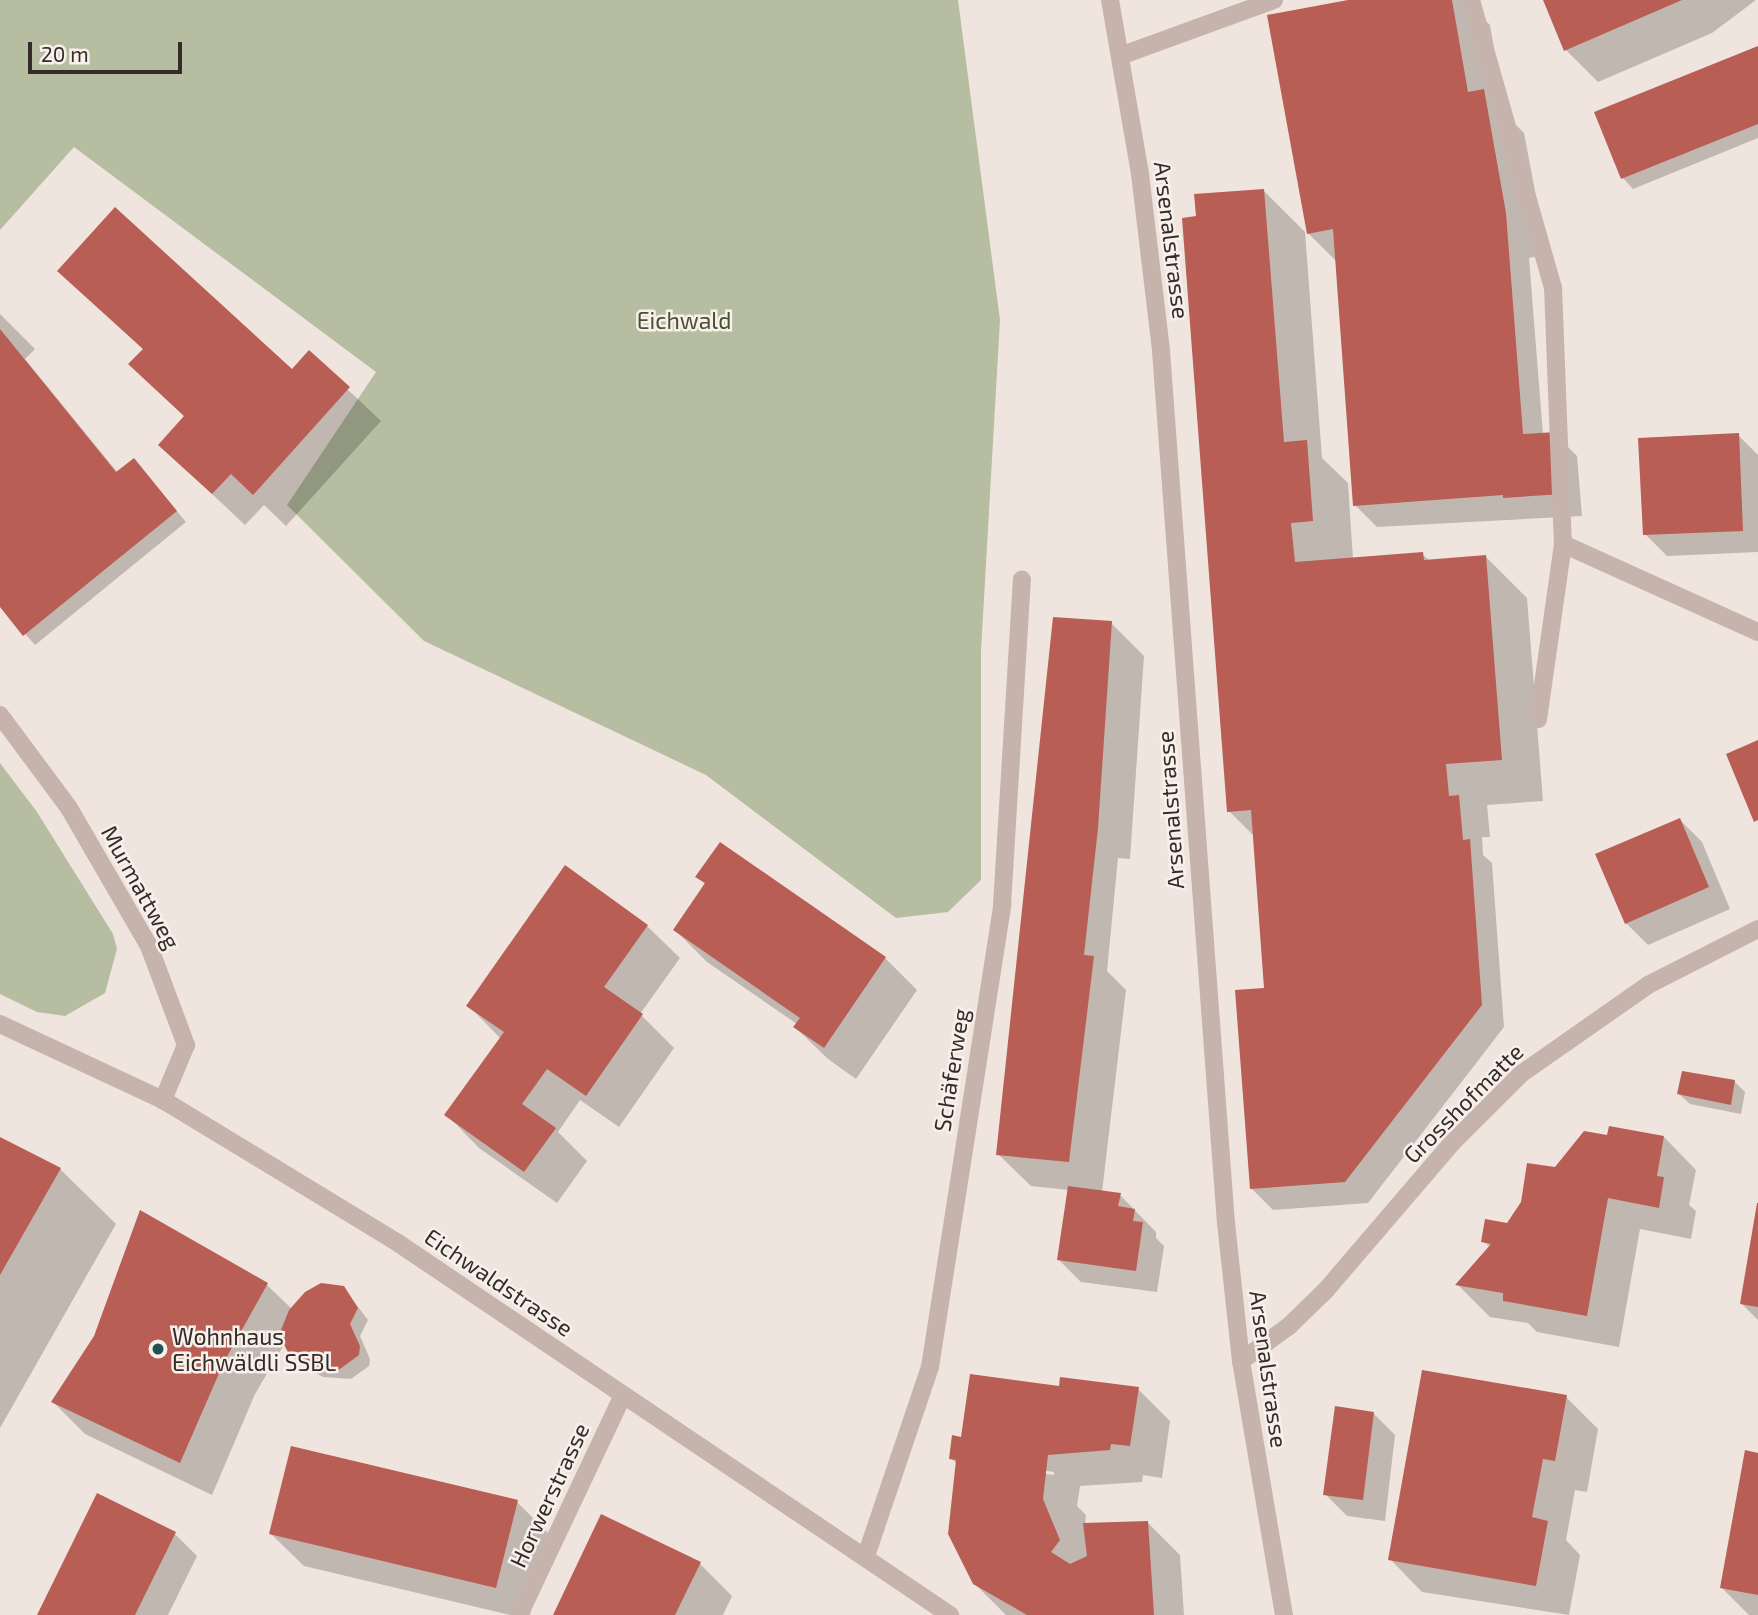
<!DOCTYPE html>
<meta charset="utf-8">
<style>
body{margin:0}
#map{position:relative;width:1758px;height:1615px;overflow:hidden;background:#f0e5de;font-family:"Exo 2",sans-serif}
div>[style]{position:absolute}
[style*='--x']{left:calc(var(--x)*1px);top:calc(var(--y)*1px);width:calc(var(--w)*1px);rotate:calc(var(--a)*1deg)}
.green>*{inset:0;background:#b7bda0}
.shadow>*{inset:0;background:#0003}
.building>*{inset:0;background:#b85e54}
.minor>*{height:18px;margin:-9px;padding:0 9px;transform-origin:9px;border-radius:9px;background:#c6b4ac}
.dots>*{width:19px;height:19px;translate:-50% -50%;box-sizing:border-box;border:4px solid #f8f0ea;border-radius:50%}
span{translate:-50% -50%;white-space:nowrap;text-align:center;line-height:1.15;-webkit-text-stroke:5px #f8f0ea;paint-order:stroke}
.street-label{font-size:23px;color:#352c2a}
.park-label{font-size:23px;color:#495130}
.poi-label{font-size:23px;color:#352c2a}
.left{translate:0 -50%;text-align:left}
.scale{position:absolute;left:28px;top:42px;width:154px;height:32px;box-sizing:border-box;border:4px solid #352c2a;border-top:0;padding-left:9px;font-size:21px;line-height:24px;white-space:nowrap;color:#352c2a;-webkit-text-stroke:5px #f8f0ea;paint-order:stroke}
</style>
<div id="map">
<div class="green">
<div style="clip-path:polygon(0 0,958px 0,1000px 320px,981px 651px,981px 880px,948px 912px,896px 918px,706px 775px,424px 641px,287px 505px,376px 372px,74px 147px,0 230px)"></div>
<div style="clip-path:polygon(0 763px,37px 812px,113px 934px,117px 949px,105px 993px,65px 1016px,37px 1012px,0 994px)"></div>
</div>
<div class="shadow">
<div style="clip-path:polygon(1358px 0,1465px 0,1490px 25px,1505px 114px,1524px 133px,1547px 254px,1529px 258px,1543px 435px,1555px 434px,1577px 456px,1582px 516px,1377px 527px,1355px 505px,1337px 262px,1308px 233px)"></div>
<div style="clip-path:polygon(1545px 0,1756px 0,1712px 33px,1598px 82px,1566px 50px)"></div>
<div style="clip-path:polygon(1758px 48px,1758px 138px,1633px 189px,1623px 178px)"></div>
<div style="clip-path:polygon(1264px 191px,1305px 232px,1322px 458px,1348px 483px,1353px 559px,1422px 554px,1430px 561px,1486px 557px,1527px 598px,1543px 801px,1487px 805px,1490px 837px,1482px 837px,1483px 855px,1492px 863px,1504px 1027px,1368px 1203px,1273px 1210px,1251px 1188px,1266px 989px,1255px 837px,1229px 811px,1197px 218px)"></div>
<div style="clip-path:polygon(59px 271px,292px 372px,309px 353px,381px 421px,286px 526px,264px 505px,245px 525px,160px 445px,185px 417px,131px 364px,144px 350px)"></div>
<div style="clip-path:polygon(0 314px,35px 349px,25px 359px,118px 473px,134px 460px,186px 522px,35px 645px,0 605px)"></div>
<div style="clip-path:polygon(1738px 435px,1758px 455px,1758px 552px,1667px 556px,1645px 534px)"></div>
<div style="clip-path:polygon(1111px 623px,1144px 656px,1130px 859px,1118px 858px,1107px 971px,1126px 990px,1102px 1192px,1120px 1195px,1156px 1232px,1156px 1238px,1164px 1246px,1157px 1292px,1081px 1282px,1059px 1260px,1069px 1190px,1031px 1186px,998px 1154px)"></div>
<div style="clip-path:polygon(1680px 820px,1702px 842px,1730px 909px,1648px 945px,1626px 923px)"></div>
<div style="clip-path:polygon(565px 868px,647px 926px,680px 958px,640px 1014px,674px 1048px,619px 1127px,580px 1100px,558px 1132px,587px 1161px,557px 1203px,479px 1148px,447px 1115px,501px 1039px,468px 1005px)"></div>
<div style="clip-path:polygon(698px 877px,885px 958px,917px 990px,856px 1079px,828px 1059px,795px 1027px,797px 1024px,707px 962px,675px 930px,706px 885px)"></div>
<div style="clip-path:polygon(1734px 1081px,1745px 1092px,1741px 1114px,1690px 1104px,1679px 1094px)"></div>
<div style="clip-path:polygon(1609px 1137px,1664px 1137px,1696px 1170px,1689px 1205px,1696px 1211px,1691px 1239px,1640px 1229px,1619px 1347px,1537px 1332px,1528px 1323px,1490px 1317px,1458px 1285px,1490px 1247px,1483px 1241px,1508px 1225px,1555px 1169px)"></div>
<div style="clip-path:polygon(0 1139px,60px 1169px,116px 1224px,0 1428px)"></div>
<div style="clip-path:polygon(1758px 1205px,1758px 1320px,1742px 1304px)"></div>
<div style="clip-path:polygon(141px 1213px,267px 1285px,292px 1309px,343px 1287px,368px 1320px,360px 1336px,370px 1359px,369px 1366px,351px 1379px,323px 1377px,303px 1366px,285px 1343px,255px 1394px,212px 1495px,85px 1434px,53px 1402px,95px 1336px)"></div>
<div style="clip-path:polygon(evenodd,1060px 1388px,1138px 1389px,1170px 1421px,1162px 1478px,1143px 1475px,1142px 1482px,1080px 1486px,1077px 1506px,1086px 1515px,1085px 1525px,1148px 1523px,1180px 1555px,1184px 1615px,1006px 1615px,974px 1583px,958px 1465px,951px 1458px,962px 1439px,1060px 1388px,993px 1463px,1054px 1472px,1054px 1475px,993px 1467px,993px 1463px)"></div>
<div style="clip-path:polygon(1566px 1397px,1598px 1429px,1587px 1492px,1575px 1490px,1566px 1540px,1580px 1555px,1569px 1615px,1422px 1592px,1390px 1559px)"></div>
<div style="clip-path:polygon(1373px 1413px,1395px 1435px,1385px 1521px,1347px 1516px,1325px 1494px)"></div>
<div style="clip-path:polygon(1758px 1455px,1758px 1615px,1749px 1615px,1722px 1588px)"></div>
<div style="clip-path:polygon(517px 1502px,549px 1534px,530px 1615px,510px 1615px,304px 1566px,271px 1534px)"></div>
<div style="clip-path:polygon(175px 1534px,197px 1556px,168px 1615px,39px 1615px)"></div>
<div style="clip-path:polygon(700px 1564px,732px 1596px,723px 1615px,555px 1615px)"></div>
</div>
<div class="building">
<div style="clip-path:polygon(1348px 0,1452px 0,1468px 92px,1484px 89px,1506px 213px,1523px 434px,1556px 432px,1561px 494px,1503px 498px,1503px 495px,1353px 506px,1333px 229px,1307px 234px,1267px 15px)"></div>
<div style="clip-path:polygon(1543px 0,1682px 0,1564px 51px)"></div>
<div style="clip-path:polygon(1758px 46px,1758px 124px,1621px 179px,1594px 112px)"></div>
<div style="clip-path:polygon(1264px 189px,1284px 442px,1307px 440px,1313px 521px,1291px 523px,1295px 562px,1423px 552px,1424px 560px,1486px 555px,1502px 760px,1446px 764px,1449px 796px,1459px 795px,1463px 840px,1470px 839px,1482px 1005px,1345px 1182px,1250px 1189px,1235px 990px,1264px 988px,1251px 810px,1227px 812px,1182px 218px,1196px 216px,1194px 194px)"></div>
<div style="clip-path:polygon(115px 207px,292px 369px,309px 350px,350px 387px,253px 495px,231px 474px,212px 494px,158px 445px,184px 416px,128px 364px,143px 349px,57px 271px)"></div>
<div style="clip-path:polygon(0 329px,116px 472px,134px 458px,177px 511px,23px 636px,0 607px)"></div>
<div style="clip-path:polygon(1739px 433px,1743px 531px,1643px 535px,1638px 438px)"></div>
<div style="clip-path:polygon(1053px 617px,1112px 621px,1098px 828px,1084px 955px,1094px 956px,1069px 1162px,996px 1155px)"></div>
<div style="clip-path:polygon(1758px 740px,1758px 820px,1754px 822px,1726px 754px)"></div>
<div style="clip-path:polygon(1680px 818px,1709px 887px,1625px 924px,1595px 854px)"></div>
<div style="clip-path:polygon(720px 842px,886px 957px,824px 1048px,793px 1027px,800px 1018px,673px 930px,705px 883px,695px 877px)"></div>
<div style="clip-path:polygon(565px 865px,648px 925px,604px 987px,643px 1014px,586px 1096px,547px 1069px,522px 1104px,556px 1128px,524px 1172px,444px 1115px,504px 1032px,466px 1006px)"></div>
<div style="clip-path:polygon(1682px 1071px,1735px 1080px,1731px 1105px,1677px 1094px)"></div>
<div style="clip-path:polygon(1609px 1126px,1664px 1136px,1657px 1176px,1664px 1177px,1659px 1208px,1608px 1198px,1587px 1316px,1503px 1301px,1503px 1293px,1455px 1285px,1491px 1244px,1481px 1242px,1485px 1219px,1507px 1223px,1521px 1202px,1527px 1163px,1555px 1167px,1584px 1131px,1607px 1135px)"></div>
<div style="clip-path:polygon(0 1137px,61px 1168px,0 1275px)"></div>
<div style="clip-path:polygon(1068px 1186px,1121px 1193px,1118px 1206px,1135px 1209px,1133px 1221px,1143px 1222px,1136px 1271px,1057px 1260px)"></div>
<div style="clip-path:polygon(1757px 1203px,1758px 1203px,1758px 1307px,1740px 1304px)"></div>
<div style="clip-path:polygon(140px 1210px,268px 1283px,224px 1362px,180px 1463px,51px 1402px,94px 1336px)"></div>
<div style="clip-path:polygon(321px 1283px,344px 1286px,358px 1308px,350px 1324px,360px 1346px,359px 1355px,340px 1369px,311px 1367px,290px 1356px,279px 1335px,289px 1310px,305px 1292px)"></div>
<div style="clip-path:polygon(1422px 1370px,1567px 1395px,1555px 1461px,1543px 1459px,1532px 1517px,1548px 1521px,1536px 1586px,1388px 1560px)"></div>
<div style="clip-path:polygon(970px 1374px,1059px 1386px,1060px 1377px,1139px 1387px,1130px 1446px,1111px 1444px,1110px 1450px,1048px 1455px,1043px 1499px,1060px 1540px,1051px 1552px,1070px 1564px,1087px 1556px,1083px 1523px,1148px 1521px,1154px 1615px,1027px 1615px,973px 1584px,948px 1534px,956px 1460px,949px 1459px,952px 1435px,961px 1437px)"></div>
<div style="clip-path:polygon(1335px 1406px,1374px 1412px,1363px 1500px,1323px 1495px)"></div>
<div style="clip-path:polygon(291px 1446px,518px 1500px,496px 1588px,269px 1534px)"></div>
<div style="clip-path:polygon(1745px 1450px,1758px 1453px,1758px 1595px,1720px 1588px)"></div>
<div style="clip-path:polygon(97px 1493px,176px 1532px,135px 1615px,37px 1615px)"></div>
<div style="clip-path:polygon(601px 1514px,701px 1562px,675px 1615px,553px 1615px)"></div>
</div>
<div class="minor">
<div style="--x:1110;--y:0;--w:177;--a:80.2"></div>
<div style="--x:1140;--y:174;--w:178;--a:83.2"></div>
<div style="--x:1161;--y:351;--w:874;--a:85.74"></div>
<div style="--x:1226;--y:1223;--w:139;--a:83.8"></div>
<div style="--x:1241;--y:1361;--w:258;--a:80.4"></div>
<div style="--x:1471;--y:0;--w:298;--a:74.1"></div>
<div style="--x:1553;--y:287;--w:257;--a:87.8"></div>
<div style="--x:1563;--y:544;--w:177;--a:98.1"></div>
<div style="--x:1120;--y:56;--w:164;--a:-20"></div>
<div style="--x:1563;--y:544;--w:214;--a:24.3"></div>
<div style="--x:0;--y:715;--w:116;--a:53.4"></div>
<div style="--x:69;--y:808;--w:160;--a:59.9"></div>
<div style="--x:149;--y:946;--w:106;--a:69.5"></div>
<div style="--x:186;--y:1045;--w:60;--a:112.7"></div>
<div style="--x:0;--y:1024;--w:180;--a:25"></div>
<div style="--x:163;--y:1100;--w:275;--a:31.3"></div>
<div style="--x:398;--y:1243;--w:666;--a:33.98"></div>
<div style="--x:1241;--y:1361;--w:59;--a:-36.1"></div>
<div style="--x:1289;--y:1326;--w:52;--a:-44.2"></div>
<div style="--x:1326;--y:1290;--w:194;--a:-49.4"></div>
<div style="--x:1452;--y:1143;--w:98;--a:-45"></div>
<div style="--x:1521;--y:1074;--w:155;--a:-35"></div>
<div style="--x:1648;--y:985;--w:123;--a:-27"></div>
<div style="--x:866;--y:1556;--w:200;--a:-71.3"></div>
<div style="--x:930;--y:1367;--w:468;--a:-81.1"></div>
<div style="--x:1002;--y:905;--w:326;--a:-86.5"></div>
<div style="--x:519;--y:1615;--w:243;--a:-64.7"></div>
</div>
<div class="dots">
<div style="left:158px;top:1349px;background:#24524f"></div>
</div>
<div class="street-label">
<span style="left:1172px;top:240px;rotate:83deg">Arsenalstrasse</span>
<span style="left:1170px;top:810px;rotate:-94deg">Arsenalstrasse</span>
<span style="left:141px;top:887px;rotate:61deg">Murmattweg</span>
<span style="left:951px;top:1070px;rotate:-81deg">Schäferweg</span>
<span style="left:1463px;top:1103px;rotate:-45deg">Grosshofmatte</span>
<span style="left:499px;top:1282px;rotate:34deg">Eichwaldstrasse</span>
<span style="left:1269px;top:1369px;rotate:82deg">Arsenalstrasse</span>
<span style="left:549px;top:1495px;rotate:-65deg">Horwerstrasse</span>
</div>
<div class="park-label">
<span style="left:684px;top:320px">Eichwald</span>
</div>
<div class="poi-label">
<span class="left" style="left:172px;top:1349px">Wohnhaus<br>Eichwäldli SSBL</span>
</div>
<div class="scale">20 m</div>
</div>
